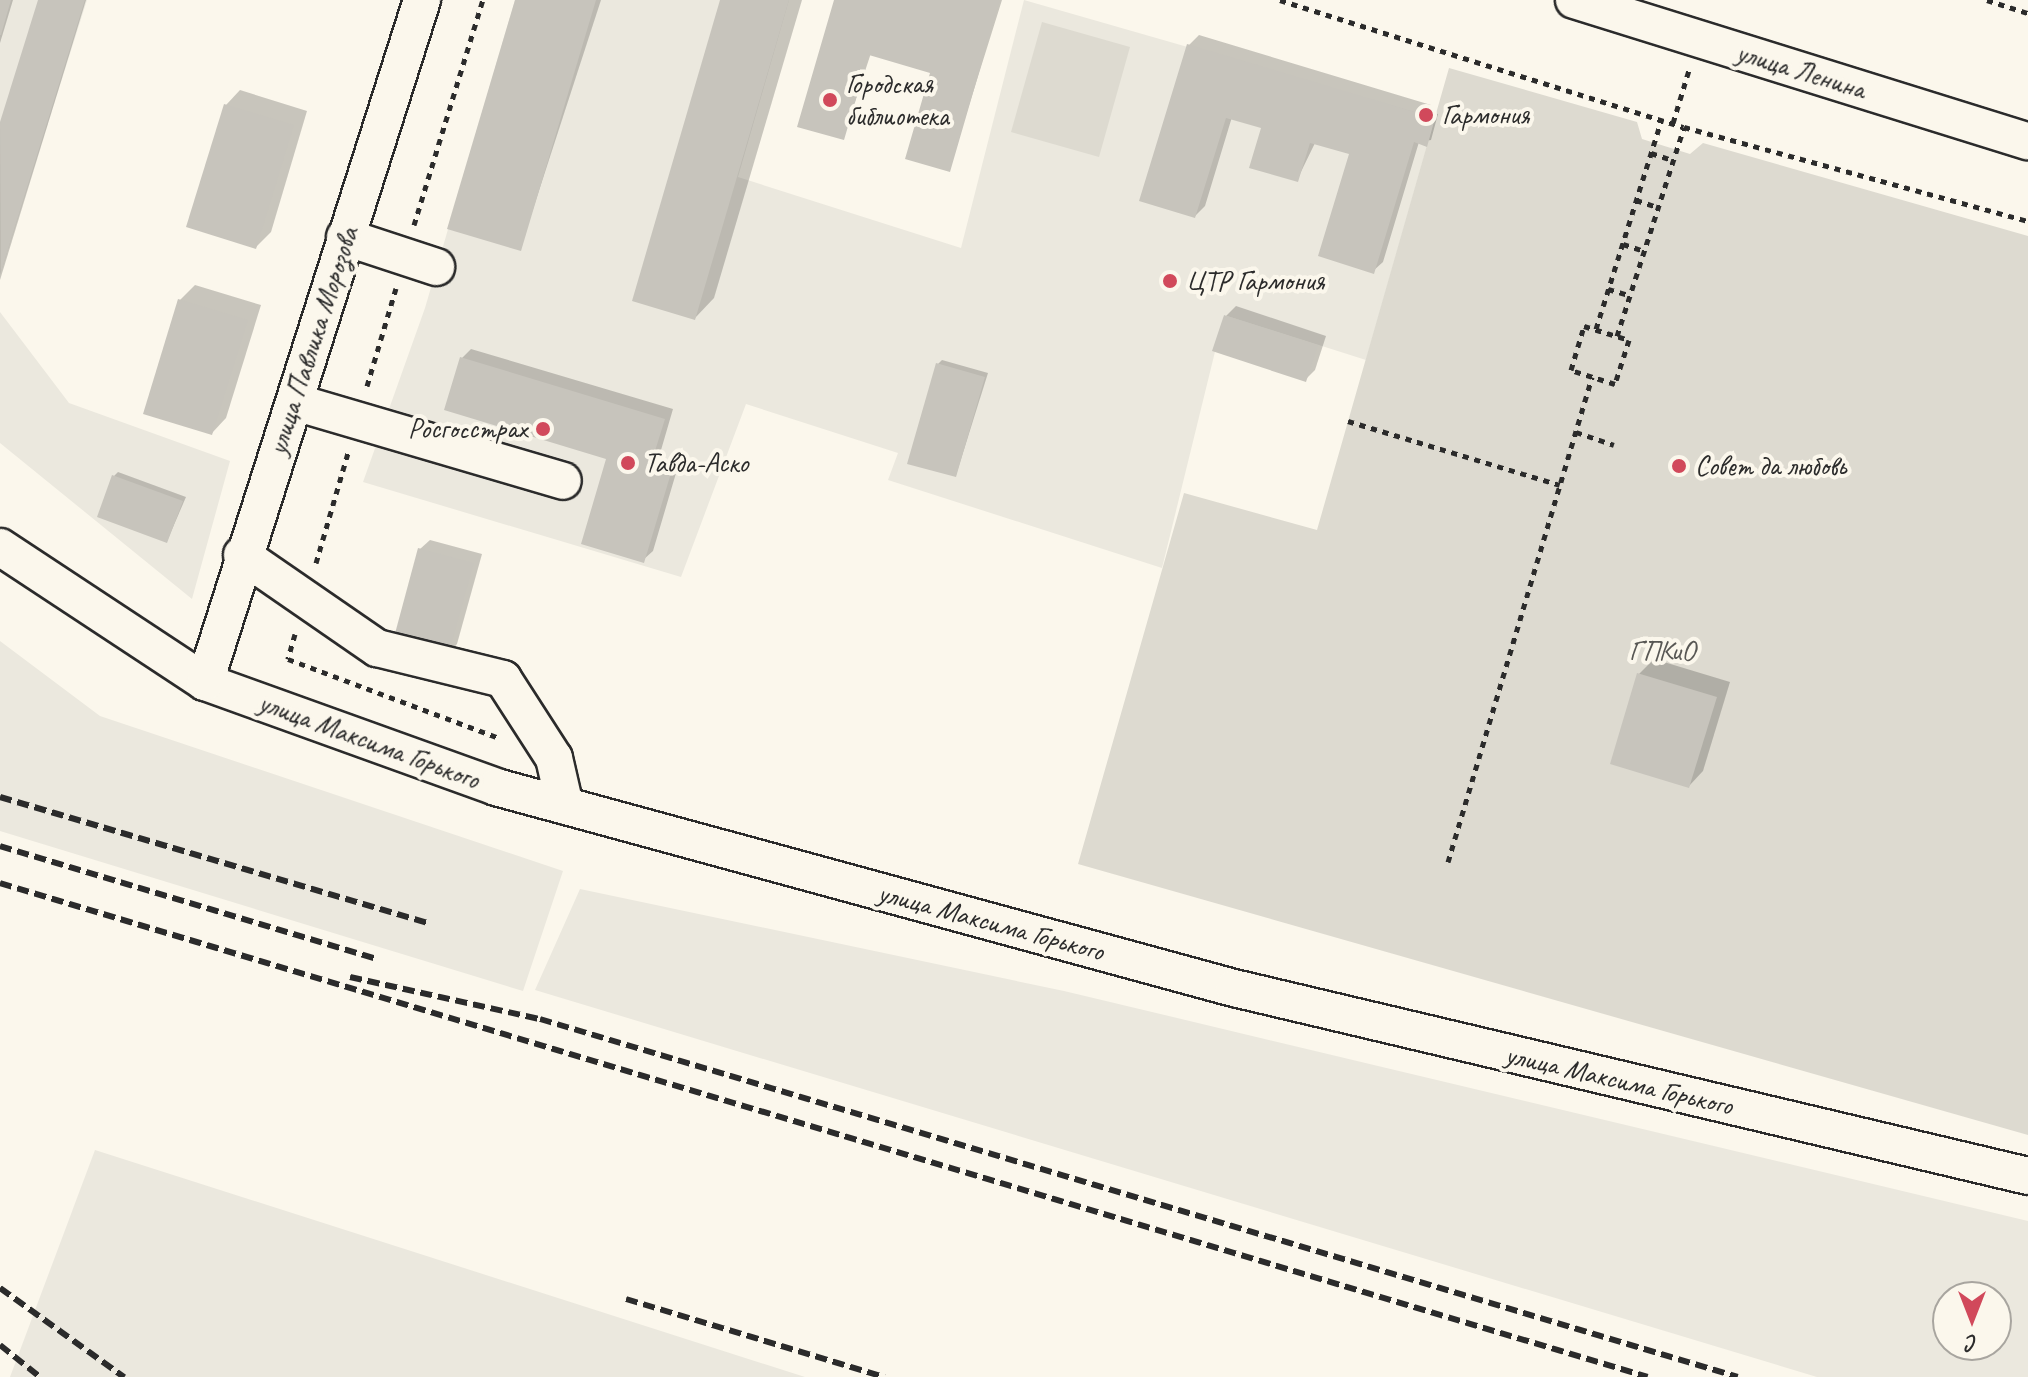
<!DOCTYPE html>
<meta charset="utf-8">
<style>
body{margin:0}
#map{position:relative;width:2028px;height:1377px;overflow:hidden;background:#fbf7ec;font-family:Caveat,sans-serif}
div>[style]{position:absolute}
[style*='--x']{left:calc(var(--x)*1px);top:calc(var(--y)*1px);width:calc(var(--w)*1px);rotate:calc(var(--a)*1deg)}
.built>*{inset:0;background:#ebe8de}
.green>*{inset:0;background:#dddad0}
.shadow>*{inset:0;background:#0003}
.building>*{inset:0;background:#c7c4bc}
.path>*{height:5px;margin-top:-2.5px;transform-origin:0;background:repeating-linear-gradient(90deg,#2b2b2b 0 6px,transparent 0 12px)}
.roads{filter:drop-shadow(2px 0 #2b2b2b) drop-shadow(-2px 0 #2b2b2b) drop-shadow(0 2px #2b2b2b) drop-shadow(0 -2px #2b2b2b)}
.minor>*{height:36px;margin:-18px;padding:0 18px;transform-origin:18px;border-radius:18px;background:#fbf7ec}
.rail>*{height:6px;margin-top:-3px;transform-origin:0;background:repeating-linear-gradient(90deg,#2b2b2b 0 12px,transparent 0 18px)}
.dots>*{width:22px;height:22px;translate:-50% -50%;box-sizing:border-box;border:4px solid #fbf7ec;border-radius:50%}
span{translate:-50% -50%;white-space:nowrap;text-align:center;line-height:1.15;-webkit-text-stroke:8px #fbf7ec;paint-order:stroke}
.street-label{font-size:28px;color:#2b2b2b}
.poi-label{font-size:28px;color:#2b2b2b}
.left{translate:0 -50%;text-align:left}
.right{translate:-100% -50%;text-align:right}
.park-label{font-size:28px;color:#585754}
.north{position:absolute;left:1932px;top:1281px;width:80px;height:80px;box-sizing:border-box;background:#fbf7ec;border:2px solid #a8a59f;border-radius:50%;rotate:180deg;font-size:22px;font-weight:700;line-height:32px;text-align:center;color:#2b2b2b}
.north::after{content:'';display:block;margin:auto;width:28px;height:36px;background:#d1495b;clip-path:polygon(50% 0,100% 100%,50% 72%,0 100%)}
</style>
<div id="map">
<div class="built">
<div style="clip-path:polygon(0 0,87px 0,0 275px)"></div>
<div style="clip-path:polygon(515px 0,789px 0,738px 177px,961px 248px,1024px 0,1435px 118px,1366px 360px,1224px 315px,1162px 568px,888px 480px,898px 453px,746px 404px,681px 577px,363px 482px,425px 308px)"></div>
<div style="clip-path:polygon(0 312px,69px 403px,230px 461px,192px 599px,0 443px)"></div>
<div style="clip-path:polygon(0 641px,100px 716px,563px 871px,523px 991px,0 831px)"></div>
<div style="clip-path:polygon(evenodd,580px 889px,1064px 991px,2028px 1221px,2028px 1377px,1817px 1377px,535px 990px,580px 889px,1948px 1297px,1996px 1297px,1996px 1345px,1948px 1345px,1948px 1297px)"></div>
<div style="clip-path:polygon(95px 1150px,805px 1377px,10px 1377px)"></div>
</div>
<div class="green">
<div style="clip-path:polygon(1042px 22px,1130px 47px,1099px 157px,1011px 132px)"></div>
<div style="clip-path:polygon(1449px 68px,1637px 122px,1642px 139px,1690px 154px,1703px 143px,2028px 236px,2028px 1135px,1078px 864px,1184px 493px,1317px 530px)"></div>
</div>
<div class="shadow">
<div style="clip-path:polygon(0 0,13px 0,0 43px)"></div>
<div style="clip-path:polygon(40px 0,86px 0,0 280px,0 129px)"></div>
<div style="clip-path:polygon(518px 0,601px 0,520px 249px)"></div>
<div style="clip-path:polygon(722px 0,802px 0,714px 298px,695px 318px)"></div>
<div style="clip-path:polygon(836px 0,1002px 0,949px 169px,933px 71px,871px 53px,843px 138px)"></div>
<div style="clip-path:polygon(1199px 35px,1431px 105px,1429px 112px,1438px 114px,1431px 140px,1419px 142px,1383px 262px,1373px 271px,1351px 153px,1315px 143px,1297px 180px,1264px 127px,1232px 117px,1205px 206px,1195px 216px,1142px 199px,1189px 45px)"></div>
<div style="clip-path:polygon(240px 90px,307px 111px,271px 232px,256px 247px,226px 105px)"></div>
<div style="clip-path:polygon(195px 285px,261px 305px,226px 418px,212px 433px,180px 300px)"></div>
<div style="clip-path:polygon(1236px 306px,1326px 336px,1315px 370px,1306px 379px,1226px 316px)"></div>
<div style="clip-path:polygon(471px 349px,673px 409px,659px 457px,679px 463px,653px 551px,643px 560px,609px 457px,462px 358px)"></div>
<div style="clip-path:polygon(942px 360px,988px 373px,956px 475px,938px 364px)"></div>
<div style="clip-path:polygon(118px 472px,186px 497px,167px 541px,114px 476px)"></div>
<div style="clip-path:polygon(430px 540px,482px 554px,457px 644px,448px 654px,420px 549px)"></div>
<div style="clip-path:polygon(1654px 659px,1730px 682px,1703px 771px,1689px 786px,1639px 674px)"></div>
</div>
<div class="building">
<div style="clip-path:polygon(0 0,11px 0,1px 35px,0 35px)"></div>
<div style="clip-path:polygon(38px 0,85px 0,1px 272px,0 122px)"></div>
<div style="clip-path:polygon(515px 0,596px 0,521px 251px,447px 229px)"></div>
<div style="clip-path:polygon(720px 0,789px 0,695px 320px,632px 301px)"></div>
<div style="clip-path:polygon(834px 0,1000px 0,950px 172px,905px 159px,930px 73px,869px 55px,844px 140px,797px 127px)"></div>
<div style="clip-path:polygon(1187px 44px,1435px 118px,1427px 147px,1414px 142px,1374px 274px,1318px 256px,1349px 154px,1310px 143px,1298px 182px,1249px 168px,1261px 128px,1226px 118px,1195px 218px,1139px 201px)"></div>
<div style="clip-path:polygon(224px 104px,294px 125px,256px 249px,186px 227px)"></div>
<div style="clip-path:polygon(178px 299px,248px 320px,212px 435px,143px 414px)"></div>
<div style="clip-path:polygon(1224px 315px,1318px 345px,1306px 382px,1212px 351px)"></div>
<div style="clip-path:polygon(460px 357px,665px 419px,650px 467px,671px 473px,644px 563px,581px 544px,606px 459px,444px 410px)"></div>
<div style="clip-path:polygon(936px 363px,985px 377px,956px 477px,907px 464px)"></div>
<div style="clip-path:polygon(112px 475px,183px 501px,167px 543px,97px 517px)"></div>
<div style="clip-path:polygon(418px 548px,474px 563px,448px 656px,393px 641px)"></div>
<div style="clip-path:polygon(1637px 673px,1717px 697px,1689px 788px,1610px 764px)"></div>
</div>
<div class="path">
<div style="--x:1280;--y:0;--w:423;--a:17.5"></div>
<div style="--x:1684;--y:127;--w:357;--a:15.3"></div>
<div style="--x:1987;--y:0;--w:43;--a:17.6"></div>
<div style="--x:1673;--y:123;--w:55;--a:-73.2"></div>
<div style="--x:1651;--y:153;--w:22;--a:18"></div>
<div style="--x:1636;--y:200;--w:22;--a:18"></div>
<div style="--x:414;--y:225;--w:235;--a:-73"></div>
<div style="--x:1623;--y:244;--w:22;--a:18"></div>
<div style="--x:1608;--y:289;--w:22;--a:16"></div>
<div style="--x:1584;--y:326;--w:47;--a:17.3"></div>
<div style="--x:1629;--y:340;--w:46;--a:107.7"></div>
<div style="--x:1615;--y:384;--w:46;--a:-162.3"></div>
<div style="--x:1571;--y:370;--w:46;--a:-73.5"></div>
<div style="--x:1596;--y:329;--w:220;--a:-72.6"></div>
<div style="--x:1617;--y:336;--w:219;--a:-72.2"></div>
<div style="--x:367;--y:386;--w:102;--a:-73.5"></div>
<div style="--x:1348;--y:421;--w:221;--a:16.8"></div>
<div style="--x:1576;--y:432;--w:40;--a:18.9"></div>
<div style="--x:316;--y:563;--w:115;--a:-73.8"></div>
<div style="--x:295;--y:634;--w:26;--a:106"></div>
<div style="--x:288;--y:659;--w:223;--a:20.5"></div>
<div style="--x:1448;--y:862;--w:506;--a:-73.46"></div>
</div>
<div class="roads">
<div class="minor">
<div style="--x:1574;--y:0;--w:475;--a:17.3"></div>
<div style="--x:345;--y:237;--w:96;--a:18.2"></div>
<div style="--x:295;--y:402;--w:279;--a:16.4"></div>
<div style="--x:0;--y:547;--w:245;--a:33.4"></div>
<div style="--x:205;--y:682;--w:309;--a:19.8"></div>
<div style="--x:496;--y:787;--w:765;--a:15.24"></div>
<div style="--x:1234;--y:988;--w:816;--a:13.32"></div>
<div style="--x:242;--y:555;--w:164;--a:34.6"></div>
<div style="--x:377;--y:648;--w:130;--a:13.8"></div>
<div style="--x:503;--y:679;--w:94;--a:57.2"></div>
<div style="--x:554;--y:758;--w:49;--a:77.1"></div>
<div style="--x:205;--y:682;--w:716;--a:-72.35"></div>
</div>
</div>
<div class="rail">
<div style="--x:0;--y:797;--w:449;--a:16.4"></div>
<div style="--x:0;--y:846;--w:393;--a:16.7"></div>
<div style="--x:0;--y:883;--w:1720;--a:16.69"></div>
<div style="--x:350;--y:977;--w:195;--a:12.5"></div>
<div style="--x:540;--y:1019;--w:1250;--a:16.64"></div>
<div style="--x:0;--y:1288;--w:153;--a:35.7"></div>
<div style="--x:626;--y:1299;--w:270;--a:16.8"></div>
<div style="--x:0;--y:1345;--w:51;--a:38.7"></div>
</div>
<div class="dots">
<div style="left:830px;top:100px;background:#d1495b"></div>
<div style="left:1426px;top:115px;background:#d1495b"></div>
<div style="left:1170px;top:281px;background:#d1495b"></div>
<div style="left:543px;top:429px;background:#d1495b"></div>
<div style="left:628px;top:463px;background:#d1495b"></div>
<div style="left:1679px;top:466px;background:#d1495b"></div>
</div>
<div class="street-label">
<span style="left:1801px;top:71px;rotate:17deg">улица Ленина</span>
<span style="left:313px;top:341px;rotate:-72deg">улица Павлика Морозова</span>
<span style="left:369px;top:741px;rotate:20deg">улица Максима Горького</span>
<span style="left:991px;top:922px;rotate:15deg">улица Максима Горького</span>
<span style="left:1619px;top:1080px;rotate:13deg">улица Максима Горького</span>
</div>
<div class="poi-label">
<span class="left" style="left:846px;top:100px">Городская<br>библиотека</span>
<span class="left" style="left:1442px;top:115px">Гармония</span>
<span class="left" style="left:1186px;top:281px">ЦТР Гармония</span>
<span class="right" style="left:527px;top:429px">Росгосстрах</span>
<span class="left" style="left:644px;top:463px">Тавда-Аско</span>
<span class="left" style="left:1695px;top:466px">Совет да любовь</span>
</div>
<div class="park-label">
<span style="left:1662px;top:651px">ГПКиО</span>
</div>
<div class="north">С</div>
</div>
